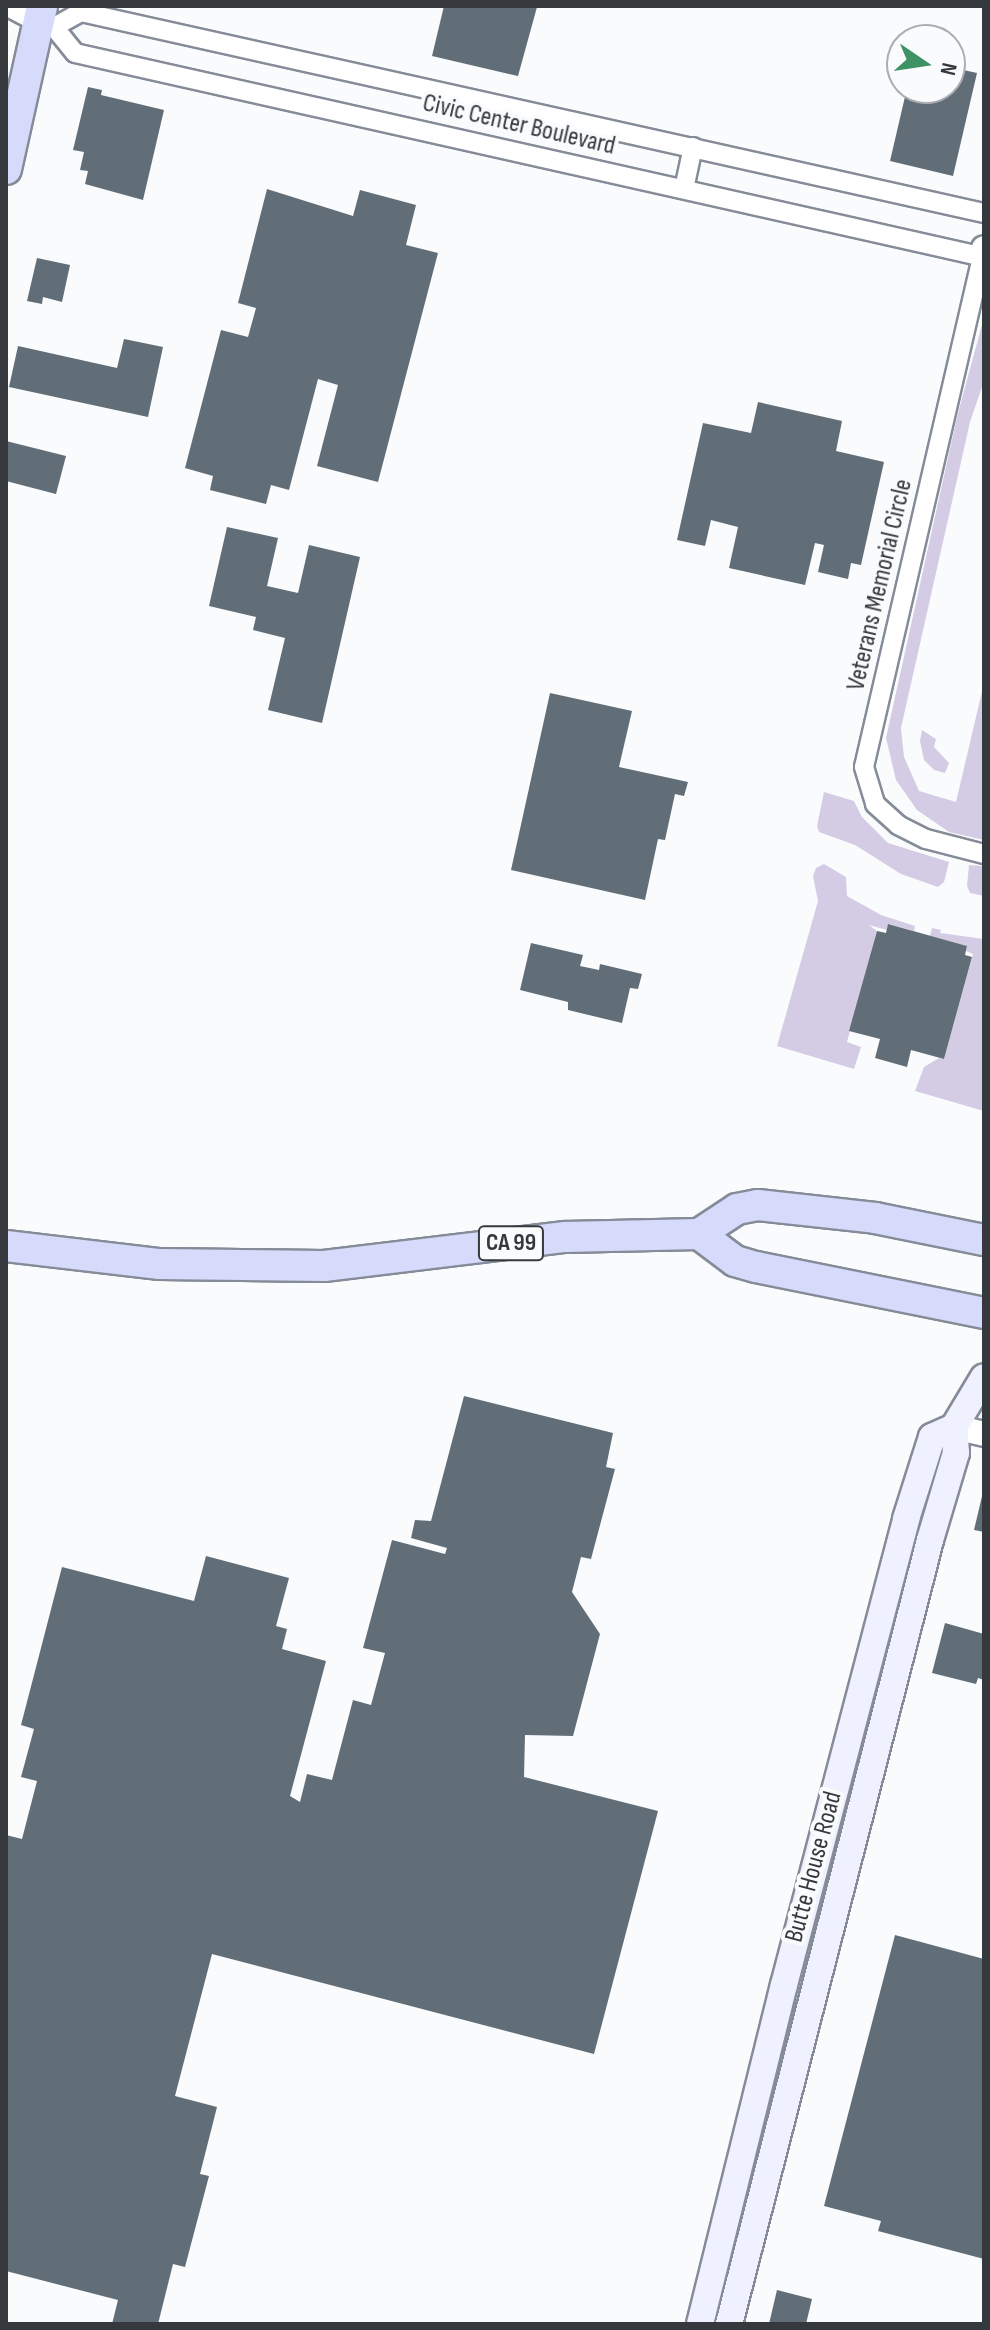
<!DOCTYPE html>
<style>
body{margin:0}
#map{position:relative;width:990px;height:2330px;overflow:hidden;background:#f9fbfd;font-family:"Sofia Sans Condensed",sans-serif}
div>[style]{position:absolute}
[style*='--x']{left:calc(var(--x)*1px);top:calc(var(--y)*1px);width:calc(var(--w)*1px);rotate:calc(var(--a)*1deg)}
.green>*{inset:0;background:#d4cce5}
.building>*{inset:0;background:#626e77}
.roads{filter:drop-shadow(2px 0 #858c98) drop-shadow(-2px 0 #858c98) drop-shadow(0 2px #858c98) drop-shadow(0 -2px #858c98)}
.minor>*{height:18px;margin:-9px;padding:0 9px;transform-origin:9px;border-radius:9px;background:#fff}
.tertiary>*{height:24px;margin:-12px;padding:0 12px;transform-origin:12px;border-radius:12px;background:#fff}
.secondary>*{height:26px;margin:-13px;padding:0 13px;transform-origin:13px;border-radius:13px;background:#eff1fe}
.trunk>*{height:30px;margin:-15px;padding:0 15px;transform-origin:15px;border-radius:15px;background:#d6dafb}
span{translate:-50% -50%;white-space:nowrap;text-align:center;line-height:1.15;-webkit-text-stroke:8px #f9fbfd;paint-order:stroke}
.shield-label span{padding:2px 6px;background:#f9fbfd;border:2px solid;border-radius:6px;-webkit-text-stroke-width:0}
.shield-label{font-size:24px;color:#35383d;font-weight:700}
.street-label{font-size:26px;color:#35383d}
.frame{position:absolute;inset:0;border:8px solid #35383d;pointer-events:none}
.north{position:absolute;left:886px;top:24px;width:80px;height:80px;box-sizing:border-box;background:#f9fbfd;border:2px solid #abadb0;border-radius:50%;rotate:103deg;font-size:22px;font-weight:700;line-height:32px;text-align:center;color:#35383d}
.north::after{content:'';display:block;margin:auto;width:28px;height:36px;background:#3f9264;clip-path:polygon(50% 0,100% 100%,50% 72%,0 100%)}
</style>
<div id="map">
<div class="green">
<div style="clip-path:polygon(984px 317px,984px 381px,970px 422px,901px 728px,904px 757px,919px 791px,956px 802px,984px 683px,984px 840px,949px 832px,917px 810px,896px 780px,886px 738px,957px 417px)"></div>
<div style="clip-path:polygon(922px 730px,936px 739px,934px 747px,949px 763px,945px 773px,934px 770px,924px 760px,920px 741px)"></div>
<div style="clip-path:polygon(824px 792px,854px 801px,862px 817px,888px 843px,949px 862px,944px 882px,938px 887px,901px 874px,855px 845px,819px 832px,817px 826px)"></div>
<div style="clip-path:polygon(824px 864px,846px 877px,847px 896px,881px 915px,915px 926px,914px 931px,889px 924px,887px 930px,869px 925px,877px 931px,847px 1042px,861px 1047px,854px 1069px,777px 1046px,818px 901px,813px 876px,816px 868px)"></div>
<div style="clip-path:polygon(969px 865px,984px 866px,984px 896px,970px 893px,967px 886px)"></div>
<div style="clip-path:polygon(932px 928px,941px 930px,940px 933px,984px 939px,984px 1111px,915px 1091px,924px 1067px,939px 1058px,944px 1059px,973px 954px,966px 951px,967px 946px,930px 936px)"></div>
</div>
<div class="building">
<div style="clip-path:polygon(444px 6px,537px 7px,518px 76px,432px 56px)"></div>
<div style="clip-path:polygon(950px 67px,977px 73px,953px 176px,890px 161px,907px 88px,950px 88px)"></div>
<div style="clip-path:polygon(88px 87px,102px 90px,101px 95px,164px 110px,143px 200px,85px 184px,88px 171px,80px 170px,84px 152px,73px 150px)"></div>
<div style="clip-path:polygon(267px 189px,353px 216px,360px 190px,416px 205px,406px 245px,438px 253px,378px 482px,317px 466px,338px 385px,318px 379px,289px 490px,271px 485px,266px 504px,210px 490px,213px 476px,185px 468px,221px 330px,248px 337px,256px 308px,238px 303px)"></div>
<div style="clip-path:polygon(37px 258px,70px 265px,62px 302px,43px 297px,42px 304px,27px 301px)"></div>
<div style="clip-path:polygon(124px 339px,163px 347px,148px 417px,9px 387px,18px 346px,117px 368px)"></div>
<div style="clip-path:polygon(758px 402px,842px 421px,836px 451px,884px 462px,861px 565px,851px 563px,848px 579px,818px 572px,824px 545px,815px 543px,805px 585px,729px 568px,738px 527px,711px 520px,705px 546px,677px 540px,703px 423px,751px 433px)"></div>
<div style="clip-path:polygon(6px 441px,66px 456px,56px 494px,6px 481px)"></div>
<div style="clip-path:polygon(227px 527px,278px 538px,267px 586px,298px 593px,309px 545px,360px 557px,322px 723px,268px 710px,285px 638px,253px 630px,256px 617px,209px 606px)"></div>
<div style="clip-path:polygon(550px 693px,632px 711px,619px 767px,688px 782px,684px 796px,675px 794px,665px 840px,658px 839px,645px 900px,511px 870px)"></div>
<div style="clip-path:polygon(888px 924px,967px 946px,965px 955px,972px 957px,944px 1059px,911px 1050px,907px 1067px,875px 1058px,880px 1039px,849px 1031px,877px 931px,886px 933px)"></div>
<div style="clip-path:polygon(531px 943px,583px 955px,580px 966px,599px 970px,600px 964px,642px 974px,638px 989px,630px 988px,622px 1023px,568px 1010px,568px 1002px,520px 990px)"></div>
<div style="clip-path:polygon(464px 1396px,613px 1433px,606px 1467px,615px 1469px,591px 1559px,581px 1557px,572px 1592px,600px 1634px,573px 1736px,525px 1735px,524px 1777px,658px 1811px,594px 2054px,212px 1954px,175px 2096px,217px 2107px,200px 2174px,209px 2176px,185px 2267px,173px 2264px,158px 2324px,112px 2324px,118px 2300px,6px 2271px,6px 1835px,22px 1839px,37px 1781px,21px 1777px,34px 1729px,21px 1725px,62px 1567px,194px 1601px,206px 1556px,289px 1578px,276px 1626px,287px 1629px,282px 1649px,326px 1661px,290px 1796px,300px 1802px,307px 1774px,332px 1780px,353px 1700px,371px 1705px,385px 1653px,363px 1648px,392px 1540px,445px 1554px,447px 1548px,411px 1538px,415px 1520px,431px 1521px)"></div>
<div style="clip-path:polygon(983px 1492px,984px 1492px,984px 1532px,974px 1530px)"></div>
<div style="clip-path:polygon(945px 1623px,984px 1634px,984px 1680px,978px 1678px,976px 1684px,932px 1673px)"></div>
<div style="clip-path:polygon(895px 1935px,984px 1959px,984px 2259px,878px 2231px,881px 2221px,824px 2206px)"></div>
<div style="clip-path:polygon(777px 2290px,812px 2299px,806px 2324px,769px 2324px)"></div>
</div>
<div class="roads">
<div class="minor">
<div style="--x:6;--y:6;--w:36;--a:28"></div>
<div style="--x:38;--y:23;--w:16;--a:14"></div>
<div style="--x:54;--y:27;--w:33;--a:51"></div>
<div style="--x:75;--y:53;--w:932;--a:12.65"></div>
<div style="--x:54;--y:27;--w:31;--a:-29"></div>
<div style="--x:81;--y:12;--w:925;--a:12.55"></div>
<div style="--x:684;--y:189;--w:43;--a:-77.9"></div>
<div style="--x:982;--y:257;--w:523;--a:103.03"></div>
<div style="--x:864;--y:767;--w:39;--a:73"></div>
<div style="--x:875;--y:804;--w:31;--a:42"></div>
<div style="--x:898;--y:825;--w:31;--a:27"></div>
<div style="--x:926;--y:839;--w:60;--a:14.5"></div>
</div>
<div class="tertiary">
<div style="--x:982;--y:257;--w:9;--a:-77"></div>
<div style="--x:954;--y:1427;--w:31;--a:13"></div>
</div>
<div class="secondary">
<div style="--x:700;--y:2324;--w:349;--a:-76.1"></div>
<div style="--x:784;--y:1985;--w:482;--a:-75.3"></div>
<div style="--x:906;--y:1519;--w:86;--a:-72.4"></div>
<div style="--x:932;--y:1437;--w:24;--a:-24"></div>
<div style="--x:729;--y:2324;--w:809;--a:-75.62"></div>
<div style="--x:930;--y:1540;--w:91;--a:-73.4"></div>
<div style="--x:956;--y:1453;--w:26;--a:-94"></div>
<div style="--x:954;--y:1427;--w:58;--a:-59"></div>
</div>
<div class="trunk">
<div style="--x:6;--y:169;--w:167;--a:-77.5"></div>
<div style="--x:699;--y:1234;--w:45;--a:36.9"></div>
<div style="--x:735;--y:1261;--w:22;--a:16"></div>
<div style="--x:756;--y:1267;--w:233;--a:11.4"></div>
<div style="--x:6;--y:1246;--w:155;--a:6.7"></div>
<div style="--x:160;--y:1264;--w:164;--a:0.7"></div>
<div style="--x:324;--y:1266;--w:243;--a:-6.9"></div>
<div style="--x:565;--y:1237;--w:134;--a:-1.3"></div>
<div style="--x:699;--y:1234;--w:45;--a:-33.3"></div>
<div style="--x:737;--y:1209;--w:21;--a:-11"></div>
<div style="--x:758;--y:1205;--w:118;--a:6.3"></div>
<div style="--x:875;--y:1218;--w:111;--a:11.4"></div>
</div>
</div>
<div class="shield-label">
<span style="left:511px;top:1243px">CA 99</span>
</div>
<div class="street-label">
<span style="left:519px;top:125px;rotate:13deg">Civic Center Boulevard</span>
<span style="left:880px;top:585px;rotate:-77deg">Veterans Memorial Circle</span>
<span style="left:814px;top:1867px;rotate:-75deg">Butte House Road</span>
</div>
<div class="frame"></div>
<div class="north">N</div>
</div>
